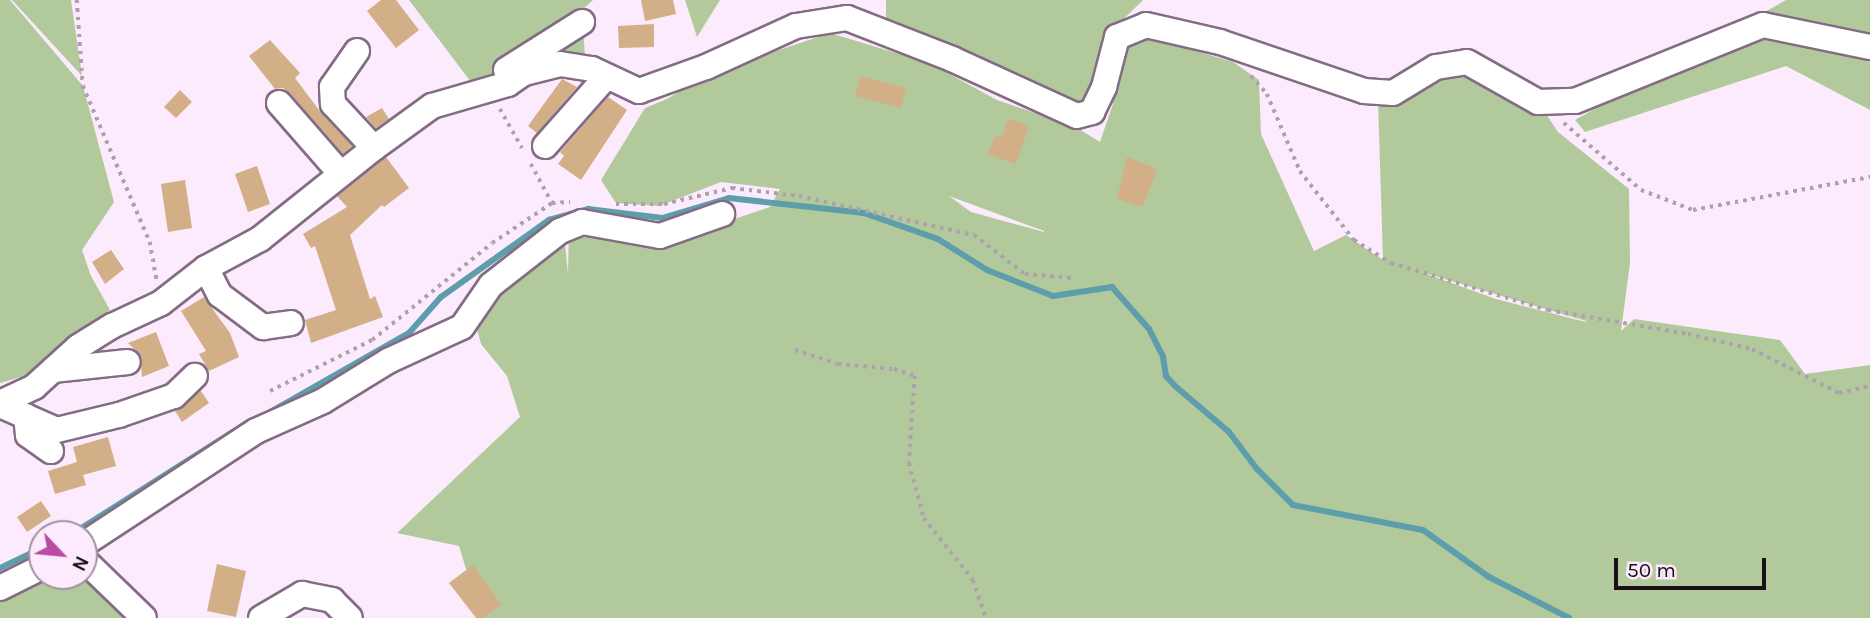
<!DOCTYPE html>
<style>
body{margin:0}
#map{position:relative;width:1870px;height:618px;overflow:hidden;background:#fbebfc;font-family:Karla,sans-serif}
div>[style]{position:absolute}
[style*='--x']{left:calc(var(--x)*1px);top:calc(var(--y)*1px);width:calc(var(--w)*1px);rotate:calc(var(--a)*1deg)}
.green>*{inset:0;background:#b2c99b}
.stream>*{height:6px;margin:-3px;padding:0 3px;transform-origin:3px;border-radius:3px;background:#5e9eab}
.building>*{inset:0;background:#d3af87}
.path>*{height:3.5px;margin-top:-1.75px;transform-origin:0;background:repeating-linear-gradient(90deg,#aea0ae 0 3.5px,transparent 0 8.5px)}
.roads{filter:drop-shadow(2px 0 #836c84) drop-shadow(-2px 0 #836c84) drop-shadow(0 2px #836c84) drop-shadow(0 -2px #836c84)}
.minor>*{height:24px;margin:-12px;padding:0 12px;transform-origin:12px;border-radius:12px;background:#fff}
span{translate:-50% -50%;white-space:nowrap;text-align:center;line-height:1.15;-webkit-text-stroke:6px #fbebfc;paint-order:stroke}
.north{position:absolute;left:28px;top:520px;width:70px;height:70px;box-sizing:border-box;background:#fbebfc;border:2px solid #a093a1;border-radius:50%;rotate:116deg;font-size:19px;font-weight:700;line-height:28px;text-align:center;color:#180f18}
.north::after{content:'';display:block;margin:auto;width:24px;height:32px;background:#bc49a2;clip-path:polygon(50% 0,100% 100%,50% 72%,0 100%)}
.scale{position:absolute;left:1614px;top:558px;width:152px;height:32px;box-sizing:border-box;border:4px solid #180f18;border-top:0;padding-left:9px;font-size:21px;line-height:24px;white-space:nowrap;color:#180f18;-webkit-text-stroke:5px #fbebfc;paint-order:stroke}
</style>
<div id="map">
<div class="green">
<div style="clip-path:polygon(0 0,10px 0,83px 86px,114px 202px,82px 250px,91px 276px,110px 310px,24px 376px,0 383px)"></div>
<div style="clip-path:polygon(12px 0,71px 0,82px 76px)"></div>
<div style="clip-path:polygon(409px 0,593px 0,582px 10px,585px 58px,474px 86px)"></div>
<div style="clip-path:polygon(685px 0,720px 0,697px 37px)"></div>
<div style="clip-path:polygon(886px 0,1143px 0,1105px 37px,1091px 90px,1080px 103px,886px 24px)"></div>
<div style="clip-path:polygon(1786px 0,1870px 0,1870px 110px,1786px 66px,1585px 132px,1575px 120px)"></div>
<div style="clip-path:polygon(evenodd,830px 33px,929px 63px,997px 100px,1076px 127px,1100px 142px,1113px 104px,1112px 94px,1124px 49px,1139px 40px,1156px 39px,1233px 62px,1259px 80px,1261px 134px,1314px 251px,1346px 235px,1383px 260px,1378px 100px,1436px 67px,1491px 73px,1538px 102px,1558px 132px,1629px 189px,1630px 263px,1621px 331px,1634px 319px,1780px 340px,1805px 374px,1870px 365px,1870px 618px,481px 618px,459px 546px,397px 533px,520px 417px,507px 376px,481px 344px,476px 325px,490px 292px,564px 235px,568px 273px,569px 229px,660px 244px,770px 207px,780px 189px,721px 182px,659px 206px,616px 203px,601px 180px,645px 108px,667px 99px,707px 74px,830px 33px,949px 196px,1044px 231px,1044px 232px,971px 212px,949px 196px,830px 33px,1418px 271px,1586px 321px,1586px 322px,1496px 299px,1418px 271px)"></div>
<div style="clip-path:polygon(52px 576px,84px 576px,130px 618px,0 618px,0 599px)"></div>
</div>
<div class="stream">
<div style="--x:270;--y:412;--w:160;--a:-29.6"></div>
<div style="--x:409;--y:333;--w:48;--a:-48.4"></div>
<div style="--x:441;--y:297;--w:133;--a:-35.5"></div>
<div style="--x:549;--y:220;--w:41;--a:-15.8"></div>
<div style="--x:588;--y:209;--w:75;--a:6.9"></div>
<div style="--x:662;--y:218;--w:70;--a:-16.6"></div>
<div style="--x:729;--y:198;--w:136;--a:6.3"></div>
<div style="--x:864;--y:213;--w:78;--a:19.4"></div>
<div style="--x:938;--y:239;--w:58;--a:32.3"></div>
<div style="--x:987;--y:270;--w:71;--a:21.5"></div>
<div style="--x:1053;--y:296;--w:60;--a:-8.7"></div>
<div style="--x:1112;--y:287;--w:56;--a:48.6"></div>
<div style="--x:1149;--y:329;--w:31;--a:63"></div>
<div style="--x:1163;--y:357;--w:19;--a:81"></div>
<div style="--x:1166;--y:376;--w:13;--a:48"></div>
<div style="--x:1175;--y:386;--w:71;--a:40.4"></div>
<div style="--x:1229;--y:432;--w:46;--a:52.9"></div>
<div style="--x:1257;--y:469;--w:51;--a:45"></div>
<div style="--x:1293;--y:505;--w:132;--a:10.9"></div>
<div style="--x:1423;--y:530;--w:81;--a:35.5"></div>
<div style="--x:1489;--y:577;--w:90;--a:27.1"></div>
<div style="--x:72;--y:534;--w:207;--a:-32.4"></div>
<div style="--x:0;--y:568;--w:47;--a:-25.5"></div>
</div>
<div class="building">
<div style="clip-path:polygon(381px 0,396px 0,419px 30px,396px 48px,367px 11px)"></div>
<div style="clip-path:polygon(641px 0,673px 0,676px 14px,645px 21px)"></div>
<div style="clip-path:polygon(654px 24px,654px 47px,619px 48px,618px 26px)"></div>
<div style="clip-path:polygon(270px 40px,300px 73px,295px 78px,322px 114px,352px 146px,343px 154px,290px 93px,283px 88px,275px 89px,249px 56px)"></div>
<div style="clip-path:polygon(860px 76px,906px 88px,901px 108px,855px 96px)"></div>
<div style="clip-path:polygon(562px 79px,577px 87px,537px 133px,528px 126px)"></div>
<div style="clip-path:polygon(180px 90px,192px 102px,176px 118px,164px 107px)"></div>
<div style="clip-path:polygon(608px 97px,627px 110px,581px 180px,558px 164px,564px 156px,560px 152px)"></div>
<div style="clip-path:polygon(382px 108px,389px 119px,376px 128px,366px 117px)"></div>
<div style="clip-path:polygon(1008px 119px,1029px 126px,1016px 164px,988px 154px,995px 135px,1002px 137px)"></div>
<div style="clip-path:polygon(386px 157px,409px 188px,384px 207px,382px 205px,350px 235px,370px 299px,375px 296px,383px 317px,311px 343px,305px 320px,336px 310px,315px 246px,311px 248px,303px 234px,347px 207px,337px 196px)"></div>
<div style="clip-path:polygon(1127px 157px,1157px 169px,1143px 207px,1117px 199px)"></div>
<div style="clip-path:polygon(257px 166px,270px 204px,248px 212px,235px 174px)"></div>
<div style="clip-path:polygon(185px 180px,192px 228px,168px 232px,161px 184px)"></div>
<div style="clip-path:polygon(111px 250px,124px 269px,105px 284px,92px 262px)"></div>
<div style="clip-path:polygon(204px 297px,230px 333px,239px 357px,209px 371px,199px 354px,206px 351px,181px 311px)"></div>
<div style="clip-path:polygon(156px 332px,169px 366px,142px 377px,140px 354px,128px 343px)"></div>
<div style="clip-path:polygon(201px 391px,209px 403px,182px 422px,175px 411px)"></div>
<div style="clip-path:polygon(108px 437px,116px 466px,83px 475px,86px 485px,55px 494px,48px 471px,77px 462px,73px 447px)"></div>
<div style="clip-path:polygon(41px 501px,51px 516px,27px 532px,17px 517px)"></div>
<div style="clip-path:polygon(217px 564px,246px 571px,236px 617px,207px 611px)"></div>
<div style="clip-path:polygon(473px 565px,501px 604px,483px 618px,476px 618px,449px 583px)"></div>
</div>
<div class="path">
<div style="--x:77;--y:0;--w:86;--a:86"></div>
<div style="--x:83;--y:86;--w:170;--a:66.8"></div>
<div style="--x:150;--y:242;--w:40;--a:80"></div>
<div style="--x:1251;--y:76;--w:24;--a:48"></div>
<div style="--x:1267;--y:94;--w:84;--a:66.8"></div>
<div style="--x:1300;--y:171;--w:88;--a:52"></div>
<div style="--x:1354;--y:240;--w:44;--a:31.9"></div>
<div style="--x:1391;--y:263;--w:164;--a:16.7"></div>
<div style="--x:1548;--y:310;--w:142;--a:9.7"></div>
<div style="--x:1688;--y:334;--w:66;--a:13.2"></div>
<div style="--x:1752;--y:349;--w:97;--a:26.8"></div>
<div style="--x:1839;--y:393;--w:32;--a:-13"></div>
<div style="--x:500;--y:109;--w:45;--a:60.6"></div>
<div style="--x:1564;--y:123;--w:102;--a:41"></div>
<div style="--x:1641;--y:190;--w:56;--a:21"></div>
<div style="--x:1693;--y:210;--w:180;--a:-10.6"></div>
<div style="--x:531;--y:164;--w:44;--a:61.7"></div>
<div style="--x:616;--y:204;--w:48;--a:0"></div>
<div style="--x:664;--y:204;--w:70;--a:-13.2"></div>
<div style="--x:732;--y:188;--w:67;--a:6.8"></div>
<div style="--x:799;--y:196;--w:179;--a:12.6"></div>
<div style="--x:974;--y:235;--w:64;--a:37.4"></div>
<div style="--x:1025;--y:274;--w:48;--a:4.8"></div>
<div style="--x:795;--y:350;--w:45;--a:18"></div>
<div style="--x:838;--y:364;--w:56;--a:5.1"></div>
<div style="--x:894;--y:369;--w:22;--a:18"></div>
<div style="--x:915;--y:376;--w:87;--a:93.9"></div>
<div style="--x:909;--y:463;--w:57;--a:74.7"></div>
<div style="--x:924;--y:518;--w:79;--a:51.7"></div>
<div style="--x:973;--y:580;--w:40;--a:71.1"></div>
<div style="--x:270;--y:391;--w:114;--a:-26.6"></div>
<div style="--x:372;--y:340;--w:154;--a:-38.9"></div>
<div style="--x:492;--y:243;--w:72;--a:-33.7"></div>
<div style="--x:552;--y:203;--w:18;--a:-3"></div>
</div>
<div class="roads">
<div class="minor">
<div style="--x:357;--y:51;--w:44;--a:124.8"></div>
<div style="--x:332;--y:87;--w:17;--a:87"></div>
<div style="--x:333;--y:104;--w:60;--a:47"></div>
<div style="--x:506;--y:70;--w:90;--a:-32.3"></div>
<div style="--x:279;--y:103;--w:94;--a:48.9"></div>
<div style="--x:545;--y:146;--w:92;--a:-48.5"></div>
<div style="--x:206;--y:268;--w:30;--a:63"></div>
<div style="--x:220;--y:295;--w:54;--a:36.7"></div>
<div style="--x:263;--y:327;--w:28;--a:-8"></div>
<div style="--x:53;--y:370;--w:75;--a:-6.1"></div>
<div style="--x:0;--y:403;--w:38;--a:-25"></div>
<div style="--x:34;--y:387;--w:59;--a:-42.3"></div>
<div style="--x:78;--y:347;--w:40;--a:-32"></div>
<div style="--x:112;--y:326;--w:54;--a:-25.1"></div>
<div style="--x:161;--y:303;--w:57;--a:-37.9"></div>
<div style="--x:206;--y:268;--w:61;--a:-28.2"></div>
<div style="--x:260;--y:239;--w:146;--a:-38.6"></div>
<div style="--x:374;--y:148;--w:72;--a:-35.9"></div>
<div style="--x:432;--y:106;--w:79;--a:-16.1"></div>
<div style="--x:508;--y:84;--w:19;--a:-35"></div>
<div style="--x:524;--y:73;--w:37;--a:-14"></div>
<div style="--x:560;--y:64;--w:32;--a:9"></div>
<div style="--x:592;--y:69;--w:52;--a:25.1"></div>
<div style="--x:639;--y:91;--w:71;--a:-19.7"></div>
<div style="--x:706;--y:67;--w:99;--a:-24.5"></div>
<div style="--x:796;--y:26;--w:52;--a:-8.9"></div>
<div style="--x:847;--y:18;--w:113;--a:21.3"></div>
<div style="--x:952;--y:59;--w:137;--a:24.5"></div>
<div style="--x:1077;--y:116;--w:16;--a:-15"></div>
<div style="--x:1092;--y:112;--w:28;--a:-64"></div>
<div style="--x:1104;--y:87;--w:52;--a:-75.4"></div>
<div style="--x:1117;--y:37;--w:31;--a:-22"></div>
<div style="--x:1146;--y:25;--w:76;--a:12.9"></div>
<div style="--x:1220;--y:42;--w:152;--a:18.8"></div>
<div style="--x:1364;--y:91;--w:29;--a:4"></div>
<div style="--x:1393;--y:93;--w:50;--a:-31.2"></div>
<div style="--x:1436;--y:67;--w:31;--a:-9"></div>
<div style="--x:1467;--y:62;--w:81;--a:29.4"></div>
<div style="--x:1538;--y:102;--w:37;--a:-2"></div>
<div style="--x:1575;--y:101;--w:203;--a:-22"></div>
<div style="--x:1763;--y:25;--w:109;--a:11.6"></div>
<div style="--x:0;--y:405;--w:62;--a:23.7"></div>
<div style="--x:57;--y:430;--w:64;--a:-13.6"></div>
<div style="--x:119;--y:415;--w:58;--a:-19.1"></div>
<div style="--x:174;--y:396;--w:29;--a:-44"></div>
<div style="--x:26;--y:416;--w:19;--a:84"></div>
<div style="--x:28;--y:435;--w:28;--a:35"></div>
<div style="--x:84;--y:544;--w:206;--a:-33.3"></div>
<div style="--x:256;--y:431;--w:73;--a:-24.1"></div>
<div style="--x:323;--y:401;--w:76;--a:-31.6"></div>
<div style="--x:388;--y:361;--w:81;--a:-24.7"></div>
<div style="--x:462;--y:327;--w:51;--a:-55.4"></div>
<div style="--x:491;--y:285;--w:88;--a:-38"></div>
<div style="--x:560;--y:231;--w:24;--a:-22"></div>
<div style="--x:582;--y:222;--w:79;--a:10.2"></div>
<div style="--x:660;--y:236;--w:66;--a:-19.5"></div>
<div style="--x:84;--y:560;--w:83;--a:44"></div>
<div style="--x:0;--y:588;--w:47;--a:-26.6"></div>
<div style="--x:261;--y:618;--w:48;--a:-30.3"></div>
<div style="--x:302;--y:594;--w:31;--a:11"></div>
<div style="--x:332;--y:600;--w:25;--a:45"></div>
</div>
</div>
<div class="north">N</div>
<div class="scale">50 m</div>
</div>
